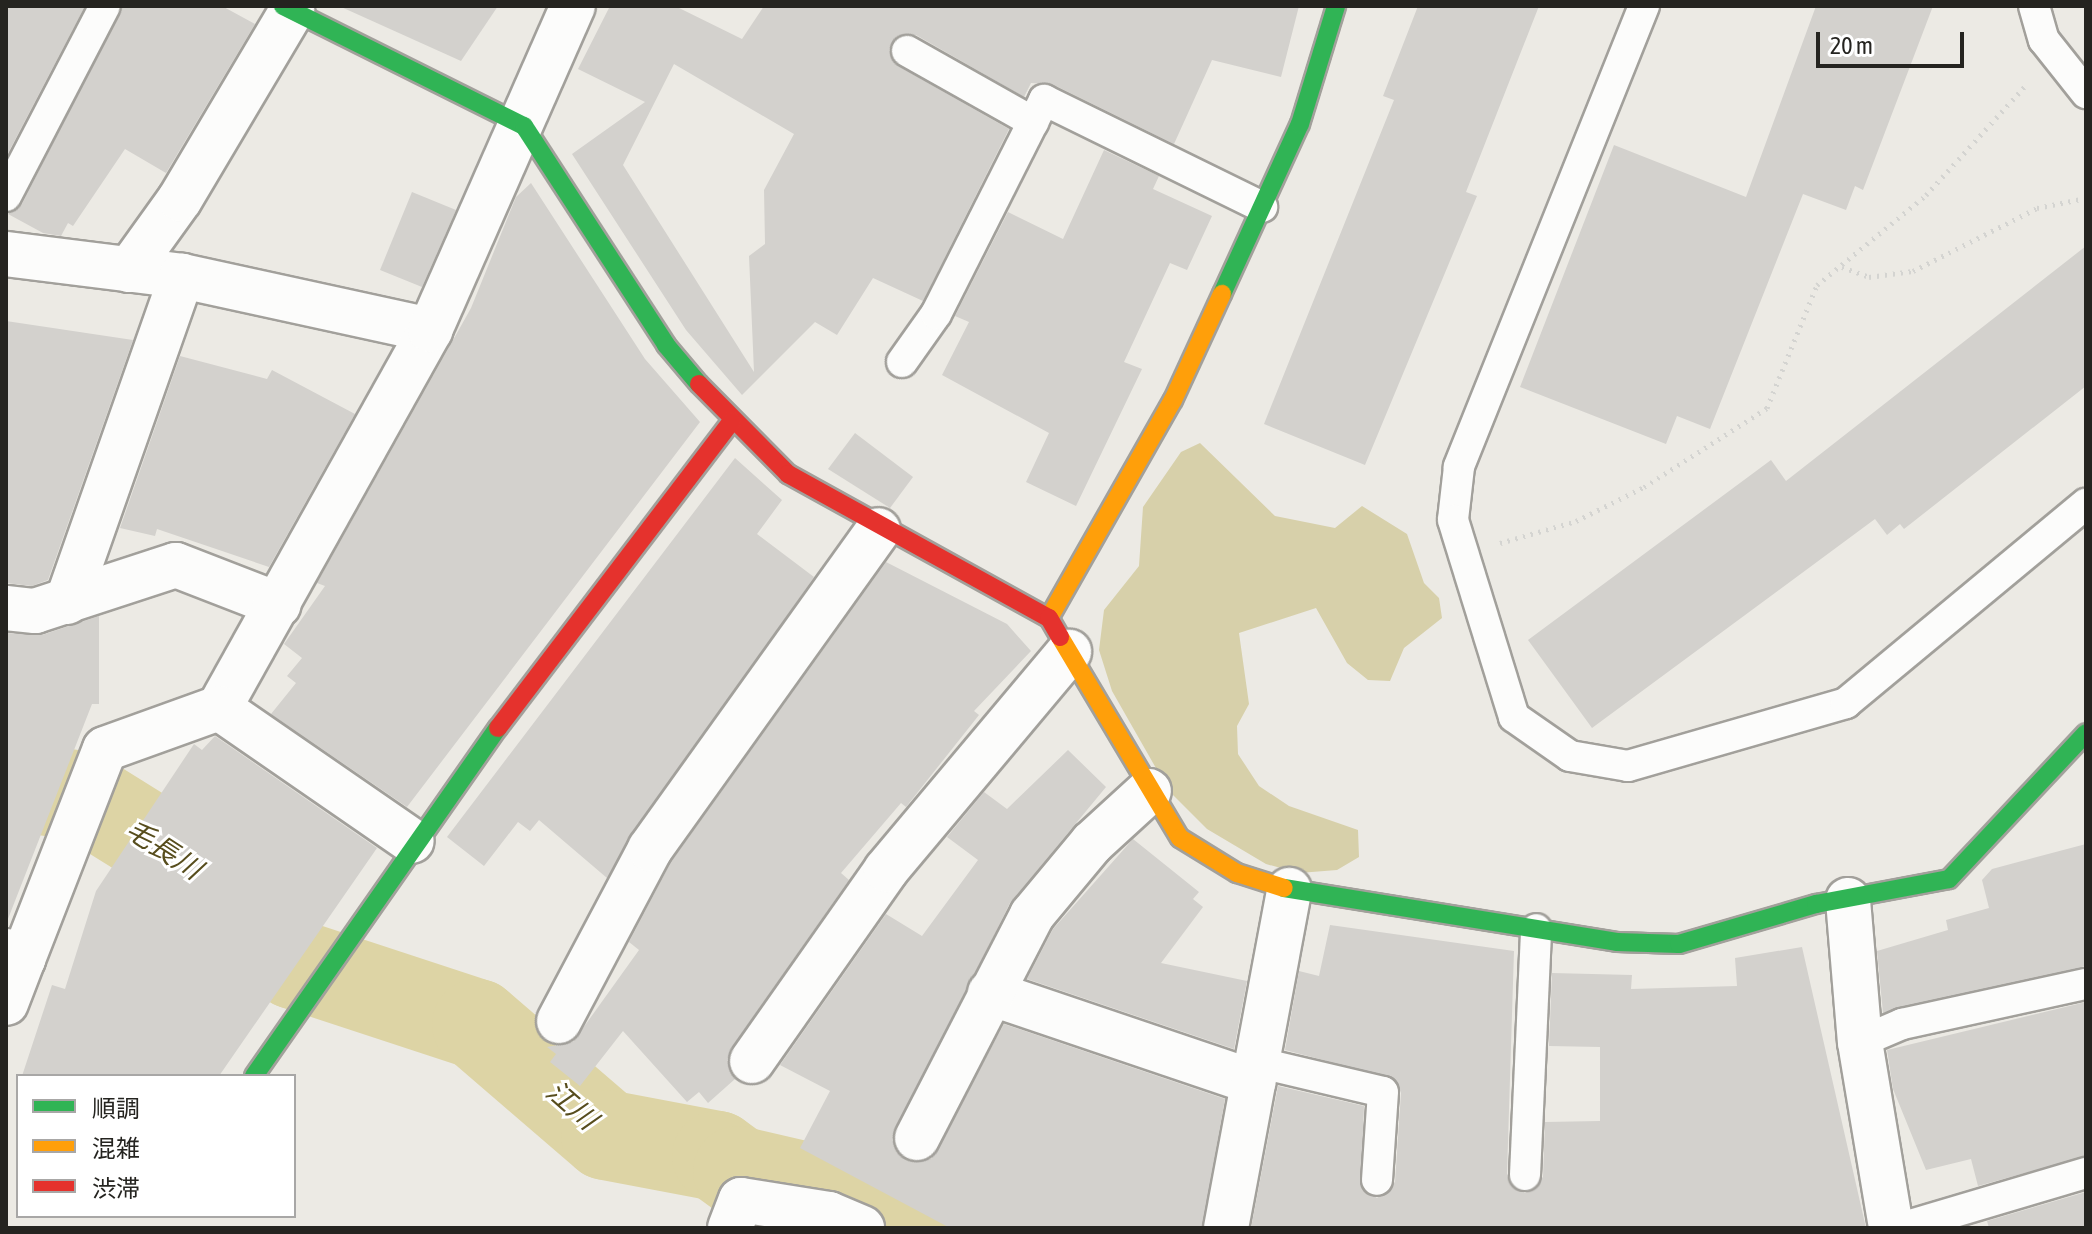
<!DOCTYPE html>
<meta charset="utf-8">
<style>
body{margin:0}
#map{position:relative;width:2092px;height:1234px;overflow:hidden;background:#eceae4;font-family:"Asap Condensed","Noto Sans JP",sans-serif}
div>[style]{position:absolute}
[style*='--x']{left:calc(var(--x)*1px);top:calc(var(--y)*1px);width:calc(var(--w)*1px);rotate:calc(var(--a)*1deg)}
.forest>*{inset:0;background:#d7d0aa}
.river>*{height:90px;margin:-45px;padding:0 45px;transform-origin:45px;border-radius:45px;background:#ddd4a5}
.building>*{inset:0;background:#d3d1cd}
.path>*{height:5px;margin-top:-2.5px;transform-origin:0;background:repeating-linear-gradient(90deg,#d4d4d1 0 2px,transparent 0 8px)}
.roads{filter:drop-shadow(2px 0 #a2a09b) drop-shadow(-2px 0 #a2a09b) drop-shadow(0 2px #a2a09b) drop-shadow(0 -2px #a2a09b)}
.lane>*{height:30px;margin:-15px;padding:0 15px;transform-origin:15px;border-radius:15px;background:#fcfcfb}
.street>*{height:44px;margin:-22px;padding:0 22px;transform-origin:22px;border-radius:22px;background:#fcfcfb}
.fast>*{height:18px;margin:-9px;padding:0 9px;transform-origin:9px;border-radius:9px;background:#30b455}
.slow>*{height:18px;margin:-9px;padding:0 9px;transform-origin:9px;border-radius:9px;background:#ff9f0a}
.jam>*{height:18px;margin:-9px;padding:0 9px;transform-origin:9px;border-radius:9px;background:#e5322d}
span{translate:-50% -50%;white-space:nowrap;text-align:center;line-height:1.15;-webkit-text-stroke:6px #fff;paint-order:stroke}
.water-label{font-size:28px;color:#574d1d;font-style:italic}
.frame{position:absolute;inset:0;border:8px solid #252420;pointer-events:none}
.legend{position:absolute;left:16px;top:1074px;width:280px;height:144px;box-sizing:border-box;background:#fff;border:2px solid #a8a7a6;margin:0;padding:10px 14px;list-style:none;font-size:24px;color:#252420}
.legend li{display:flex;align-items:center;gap:16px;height:40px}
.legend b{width:40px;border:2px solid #a8a7a6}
.scale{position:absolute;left:1816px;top:32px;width:148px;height:36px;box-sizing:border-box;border:4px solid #252420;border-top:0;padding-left:10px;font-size:24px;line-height:28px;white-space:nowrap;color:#252420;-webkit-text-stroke:6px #fff;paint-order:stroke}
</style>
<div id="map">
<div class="forest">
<div style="clip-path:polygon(1200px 443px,1275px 516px,1335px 528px,1362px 506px,1407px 534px,1424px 583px,1439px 598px,1442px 618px,1404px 648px,1390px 681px,1368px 680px,1347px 663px,1316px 608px,1239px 633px,1249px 704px,1237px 726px,1238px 754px,1259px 786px,1289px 806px,1358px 830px,1359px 857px,1337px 870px,1299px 873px,1266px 864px,1207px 829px,1169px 791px,1112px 691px,1099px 650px,1104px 610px,1139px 566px,1143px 507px,1181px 452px)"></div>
</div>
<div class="river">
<div style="--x:6;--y:785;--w:77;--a:8.2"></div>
<div style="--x:82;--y:796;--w:144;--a:31.9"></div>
<div style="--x:204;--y:872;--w:129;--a:45.6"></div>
<div style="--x:294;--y:964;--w:193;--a:18.2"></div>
<div style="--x:477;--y:1024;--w:170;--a:40.7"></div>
<div style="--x:606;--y:1135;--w:113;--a:10.7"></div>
<div style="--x:717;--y:1156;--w:26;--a:36"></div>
<div style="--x:738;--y:1171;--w:87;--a:13.2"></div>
<div style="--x:823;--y:1191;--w:94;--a:23.3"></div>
</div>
<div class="building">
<div style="clip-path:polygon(6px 6px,85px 6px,6px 157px)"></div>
<div style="clip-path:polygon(123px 6px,222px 6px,255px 24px,166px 173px,125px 149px,73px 226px,68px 223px,61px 236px,43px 233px,8px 214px,22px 204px)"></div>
<div style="clip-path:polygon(339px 6px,498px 6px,461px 61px)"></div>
<div style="clip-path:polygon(evenodd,610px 6px,675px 6px,742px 39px,764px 6px,1299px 6px,1281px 77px,1212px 60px,1174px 144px,1052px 84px,1031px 83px,1024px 97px,916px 35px,897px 36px,889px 50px,898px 66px,1009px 129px,923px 301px,873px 278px,837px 335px,815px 322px,742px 395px,686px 330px,572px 154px,645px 102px,578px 69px,610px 6px,674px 64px,794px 134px,764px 190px,765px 244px,749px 256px,754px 372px,623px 165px,674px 64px)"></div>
<div style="clip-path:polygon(1418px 6px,1539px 6px,1466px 192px,1477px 196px,1365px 465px,1264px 424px,1394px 100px,1383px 96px)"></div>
<div style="clip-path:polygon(1816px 6px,1933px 6px,1863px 190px,1855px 186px,1846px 210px,1803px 194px,1710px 429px,1677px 416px,1666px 444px,1520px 387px,1614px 145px,1746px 197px)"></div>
<div style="clip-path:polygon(1104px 150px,1159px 176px,1153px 189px,1212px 216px,1187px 270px,1170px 263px,1124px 362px,1142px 369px,1076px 506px,1026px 482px,1049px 433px,942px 375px,969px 322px,955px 316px,1008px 212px,1063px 239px)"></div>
<div style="clip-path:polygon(531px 183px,645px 359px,700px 422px,407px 807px,271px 714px,296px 683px,287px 676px,302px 658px,284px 644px,325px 586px,317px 583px,471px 308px,516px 197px)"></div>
<div style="clip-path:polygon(412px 192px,456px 210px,422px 287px,380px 270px)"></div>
<div style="clip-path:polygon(2086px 246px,2086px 386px,1904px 529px,1900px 524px,1887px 535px,1875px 519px,1592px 728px,1528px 640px,1771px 460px,1786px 481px)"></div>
<div style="clip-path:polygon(6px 321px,133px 340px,48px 580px,32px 586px,6px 583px)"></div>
<div style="clip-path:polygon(180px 356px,267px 379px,272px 370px,355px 414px,269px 567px,157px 529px,155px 536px,120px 528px)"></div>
<div style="clip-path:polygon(855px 433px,913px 477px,890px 508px,828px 469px)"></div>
<div style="clip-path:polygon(735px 458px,782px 500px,757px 534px,814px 577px,607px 878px,539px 820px,530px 831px,518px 822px,484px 866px,447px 837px)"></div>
<div style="clip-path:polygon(886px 562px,1007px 624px,1031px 651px,974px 711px,979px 715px,906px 807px,901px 803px,841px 873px,849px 880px,732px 1047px,727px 1060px,735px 1079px,708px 1103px,699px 1092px,687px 1102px,623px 1031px,580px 1086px,550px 1062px,556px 1054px,547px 1047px,573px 1042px,639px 950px,629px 942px,671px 862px)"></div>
<div style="clip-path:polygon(99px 616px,99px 704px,92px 704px,6px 924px,6px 633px,42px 635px)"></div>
<div style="clip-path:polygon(215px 736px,377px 848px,219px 1076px,22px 1076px,52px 985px,65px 989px,96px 891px,194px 744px,202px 750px)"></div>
<div style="clip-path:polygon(1068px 750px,1106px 787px,1010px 903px,892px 1140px,906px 1160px,931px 1159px,1004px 1024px,1225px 1099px,1202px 1228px,950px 1228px,800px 1148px,830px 1091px,780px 1065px,886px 914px,922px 936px,978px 860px,947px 837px,984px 792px,1007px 809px)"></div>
<div style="clip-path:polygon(1133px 839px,1199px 892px,1193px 899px,1203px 907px,1161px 963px,1247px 981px,1234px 1049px,1027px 979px,1053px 929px)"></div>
<div style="clip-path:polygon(2086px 844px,2086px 966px,1883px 1013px,1877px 951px,1948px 930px,1946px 920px,1989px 908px,1982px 880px,1992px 869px)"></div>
<div style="clip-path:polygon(1330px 925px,1514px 951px,1507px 1174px,1525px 1193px,1543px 1177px,1545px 1122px,1600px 1121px,1600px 1047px,1549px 1046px,1552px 973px,1632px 975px,1631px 989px,1737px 986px,1735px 958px,1802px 947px,1866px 1228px,1251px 1228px,1278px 1086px,1364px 1106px,1361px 1187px,1377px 1198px,1395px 1182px,1401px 1093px,1395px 1079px,1285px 1050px,1299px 971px,1319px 976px)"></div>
<div style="clip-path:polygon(2086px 1002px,2086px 1156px,1978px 1186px,1971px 1159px,1926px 1170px,1893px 1089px,1887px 1050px)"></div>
<div style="clip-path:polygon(2086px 1192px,2086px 1228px,1989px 1228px,1987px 1221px)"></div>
</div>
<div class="path">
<div style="--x:1842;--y:267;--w:29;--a:20"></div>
<div style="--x:1869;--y:277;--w:44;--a:-7.8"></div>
<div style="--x:1913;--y:271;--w:139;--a:-26.9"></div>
<div style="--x:2037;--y:208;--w:50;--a:-11.5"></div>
<div style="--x:1500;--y:543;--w:79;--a:-16.1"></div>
<div style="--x:1576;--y:521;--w:76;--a:-26.6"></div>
<div style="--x:1644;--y:487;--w:146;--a:-32.7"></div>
<div style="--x:1767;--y:408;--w:133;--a:-67.9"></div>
<div style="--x:1817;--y:285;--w:141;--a:-39.5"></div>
<div style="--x:1926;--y:195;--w:150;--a:-47.7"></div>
</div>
<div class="roads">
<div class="lane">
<div style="--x:1644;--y:6;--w:497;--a:111.9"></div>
<div style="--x:1459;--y:467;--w:53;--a:96.5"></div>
<div style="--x:1453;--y:520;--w:206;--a:72.8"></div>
<div style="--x:1514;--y:717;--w:68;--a:34.9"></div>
<div style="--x:1570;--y:756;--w:59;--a:9.8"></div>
<div style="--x:1628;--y:766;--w:227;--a:-16.1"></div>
<div style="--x:1846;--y:703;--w:312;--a:-39.7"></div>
<div style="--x:2034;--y:6;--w:35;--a:74"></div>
<div style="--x:2044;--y:40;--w:68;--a:51.6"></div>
<div style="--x:907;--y:51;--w:145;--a:29.4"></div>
<div style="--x:6;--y:196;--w:214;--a:-62.5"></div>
<div style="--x:902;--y:362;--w:59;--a:-54.7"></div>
<div style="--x:936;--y:314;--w:240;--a:-63.2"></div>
<div style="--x:1044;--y:100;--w:243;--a:26.1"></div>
<div style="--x:1860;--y:1042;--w:46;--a:-23.2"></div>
<div style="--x:1902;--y:1024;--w:188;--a:-12.3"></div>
<div style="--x:1256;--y:1062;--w:130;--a:13.3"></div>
<div style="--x:1383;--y:1092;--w:88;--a:93.9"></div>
<div style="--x:1525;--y:1175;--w:246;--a:-87.4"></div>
<div style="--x:1900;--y:1228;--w:194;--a:-16.5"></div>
</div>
<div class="street">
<div style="--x:6;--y:254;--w:177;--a:7.1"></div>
<div style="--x:182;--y:276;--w:254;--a:12.3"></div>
<div style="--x:129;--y:270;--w:87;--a:-54.3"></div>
<div style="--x:180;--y:199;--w:220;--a:-59.3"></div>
<div style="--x:67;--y:602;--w:346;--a:-70.6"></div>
<div style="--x:6;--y:608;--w:29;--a:6"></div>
<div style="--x:35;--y:611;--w:148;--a:-18.1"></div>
<div style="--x:176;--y:565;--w:110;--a:21.2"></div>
<div style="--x:219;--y:708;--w:433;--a:-60.8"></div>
<div style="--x:430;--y:330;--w:354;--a:-66.2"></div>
<div style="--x:1848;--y:900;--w:143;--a:85.2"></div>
<div style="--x:1860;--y:1042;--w:189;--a:80.5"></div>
<div style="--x:6;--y:951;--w:19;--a:25"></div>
<div style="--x:23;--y:959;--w:225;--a:-68.7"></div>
<div style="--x:105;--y:749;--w:121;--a:-19.8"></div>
<div style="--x:219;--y:708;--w:234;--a:34.6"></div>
<div style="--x:990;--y:993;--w:278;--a:18.7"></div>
<div style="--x:6;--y:1003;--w:47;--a:-68.9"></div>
<div style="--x:559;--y:1021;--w:195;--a:-62.1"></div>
<div style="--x:650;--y:849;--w:392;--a:-54.4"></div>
<div style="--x:752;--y:1061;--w:233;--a:-54.9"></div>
<div style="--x:886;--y:870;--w:285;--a:-50"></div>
<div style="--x:917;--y:1138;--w:251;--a:-62.7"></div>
<div style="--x:1032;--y:915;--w:94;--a:-50.2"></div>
<div style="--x:1092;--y:843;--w:77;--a:-42.4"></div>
<div style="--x:730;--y:1228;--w:30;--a:-69"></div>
<div style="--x:741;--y:1200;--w:89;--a:9"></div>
<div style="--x:829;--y:1214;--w:36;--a:23"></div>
<div style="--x:1226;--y:1228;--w:344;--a:-79.4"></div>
</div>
<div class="fast">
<div style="--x:283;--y:6;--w:269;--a:26.5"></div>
<div style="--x:524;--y:126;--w:261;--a:57"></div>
<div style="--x:666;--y:345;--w:51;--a:49.8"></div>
<div style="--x:1222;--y:294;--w:187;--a:-65.4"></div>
<div style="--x:1300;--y:124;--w:123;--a:-73"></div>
<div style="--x:1284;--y:888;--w:337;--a:9.2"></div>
<div style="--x:1617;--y:942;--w:62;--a:1.8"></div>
<div style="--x:1679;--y:944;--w:143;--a:-16.3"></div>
<div style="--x:1816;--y:904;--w:135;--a:-10.6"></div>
<div style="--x:1949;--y:879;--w:200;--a:-46.8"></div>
<div style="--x:254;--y:1076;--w:425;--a:-55"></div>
</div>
<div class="slow">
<div style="--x:1049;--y:618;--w:251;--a:-60.4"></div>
<div style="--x:1173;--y:400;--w:117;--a:-65.2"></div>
<div style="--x:1060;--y:637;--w:234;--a:59.2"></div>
<div style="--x:1180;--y:838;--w:67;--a:31.6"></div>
<div style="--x:1237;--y:873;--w:49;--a:17.7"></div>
</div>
<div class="jam">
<div style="--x:699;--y:384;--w:127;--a:45.3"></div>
<div style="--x:788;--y:474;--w:298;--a:28.9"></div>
<div style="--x:1049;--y:618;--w:22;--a:60"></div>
<div style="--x:498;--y:728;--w:386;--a:-52.7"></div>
</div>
</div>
<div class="water-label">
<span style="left:164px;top:849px;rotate:33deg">毛長川</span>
<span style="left:572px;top:1105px;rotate:41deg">江川</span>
</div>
<div class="frame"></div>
<ul class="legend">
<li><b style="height:10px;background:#30b455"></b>順調</li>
<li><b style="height:10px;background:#ff9f0a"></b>混雑</li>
<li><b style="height:10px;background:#e5322d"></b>渋滞</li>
</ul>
<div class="scale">20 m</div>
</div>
